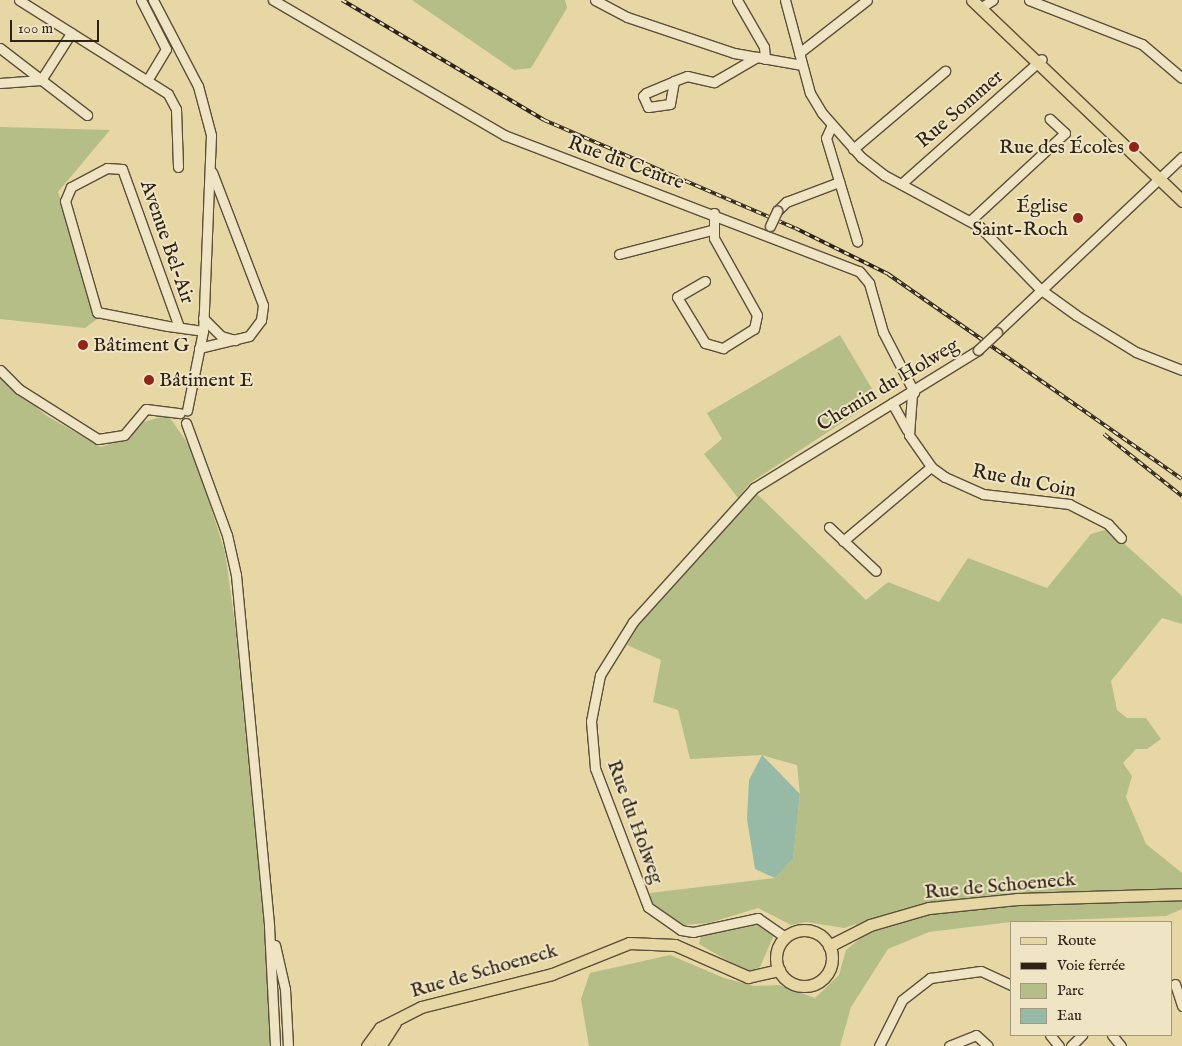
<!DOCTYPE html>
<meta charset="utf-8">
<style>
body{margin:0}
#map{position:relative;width:1182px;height:1046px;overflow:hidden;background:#e6d7a4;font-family:"IM FELL English",serif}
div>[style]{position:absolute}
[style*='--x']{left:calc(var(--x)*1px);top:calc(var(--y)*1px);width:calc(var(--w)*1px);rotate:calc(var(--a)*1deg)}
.green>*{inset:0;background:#b4be86}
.water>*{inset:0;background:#96baa6}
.roads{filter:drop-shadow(1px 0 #5c4f3a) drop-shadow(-1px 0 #5c4f3a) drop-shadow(0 1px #5c4f3a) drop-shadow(0 -1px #5c4f3a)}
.minor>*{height:9px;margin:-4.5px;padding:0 4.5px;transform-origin:4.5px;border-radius:4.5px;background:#efe5c4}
.major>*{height:11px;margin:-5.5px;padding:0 5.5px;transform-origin:5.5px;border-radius:5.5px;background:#e6d7a4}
.major>.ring{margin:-5.5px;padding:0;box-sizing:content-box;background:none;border:11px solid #e6d7a4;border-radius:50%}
.rail>*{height:4px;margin-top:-2px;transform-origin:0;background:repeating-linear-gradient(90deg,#efe5c4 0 5.5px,#2e2217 0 11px);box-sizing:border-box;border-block:1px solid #2e2217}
.bridges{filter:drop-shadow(1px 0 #5c4f3a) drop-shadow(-1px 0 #5c4f3a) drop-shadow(0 1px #5c4f3a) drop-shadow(0 -1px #5c4f3a)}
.minor-bridge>*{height:9px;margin:-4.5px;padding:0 4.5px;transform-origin:4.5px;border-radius:4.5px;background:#efe5c4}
.dots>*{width:14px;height:14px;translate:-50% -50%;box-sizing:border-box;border:2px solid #efe5c4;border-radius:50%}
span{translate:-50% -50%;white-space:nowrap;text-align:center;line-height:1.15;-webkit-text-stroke:4px #efe5c4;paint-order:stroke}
.street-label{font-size:20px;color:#2e2217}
.poi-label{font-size:20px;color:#2e2217}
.right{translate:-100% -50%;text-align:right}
.left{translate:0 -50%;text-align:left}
.legend{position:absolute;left:1010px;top:921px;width:162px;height:115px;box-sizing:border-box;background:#efe5c4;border:1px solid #a2977f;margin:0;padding:6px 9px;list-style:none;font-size:15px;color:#2e2217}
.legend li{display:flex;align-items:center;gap:10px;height:25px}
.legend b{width:25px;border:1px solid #a2977f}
.scale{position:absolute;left:10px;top:20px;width:89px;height:22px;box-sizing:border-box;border:2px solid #2e2217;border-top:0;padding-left:6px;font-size:15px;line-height:18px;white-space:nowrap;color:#2e2217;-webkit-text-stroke:4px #efe5c4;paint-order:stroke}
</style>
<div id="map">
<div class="green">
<div style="clip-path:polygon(412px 0,565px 0,567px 8px,531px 68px,514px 70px)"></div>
<div style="clip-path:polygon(0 127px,110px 130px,58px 192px,101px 316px,85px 328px,0 319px)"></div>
<div style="clip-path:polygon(840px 335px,878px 399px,750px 483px,738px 498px,704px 454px,722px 439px,707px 413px)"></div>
<div style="clip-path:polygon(0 377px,47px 416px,101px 447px,125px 439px,140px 423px,168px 415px,193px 451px,225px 552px,235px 624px,273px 1016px,272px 1046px,0 1046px)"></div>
<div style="clip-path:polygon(755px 492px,866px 600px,888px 582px,939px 602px,968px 558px,1047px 588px,1091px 534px,1108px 529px,1182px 596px,1182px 624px,1162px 618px,1111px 681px,1117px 710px,1127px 718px,1146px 718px,1161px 739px,1147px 749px,1136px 749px,1123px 763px,1132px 776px,1126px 797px,1146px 844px,1182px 873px,1182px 909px,1166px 916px,1011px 922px,929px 932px,888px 949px,851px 1007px,840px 1046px,589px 1046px,581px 999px,590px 973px,670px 955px,724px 978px,754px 986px,779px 985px,815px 998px,839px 975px,846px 950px,862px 937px,856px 924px,844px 928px,807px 922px,791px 925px,758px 908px,709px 923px,682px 925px,653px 910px,650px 893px,775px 878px,793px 859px,800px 794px,797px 765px,761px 755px,690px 759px,678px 710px,653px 702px,661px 660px,627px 645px,640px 621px)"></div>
<div style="clip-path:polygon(753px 921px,774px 935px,760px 967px,750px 971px,738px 967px,699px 944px,701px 935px)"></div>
</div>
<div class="water">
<div style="clip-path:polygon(762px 755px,800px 794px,793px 859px,775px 878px,755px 869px,747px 819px,749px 780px)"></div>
</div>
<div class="roads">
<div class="minor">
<div style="--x:19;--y:0;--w:176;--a:32.2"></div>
<div style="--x:168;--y:94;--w:17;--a:62"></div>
<div style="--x:176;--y:109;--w:58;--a:88"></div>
<div style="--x:141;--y:0;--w:55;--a:63"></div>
<div style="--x:166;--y:49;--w:37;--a:121"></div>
<div style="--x:153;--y:0;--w:97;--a:62.4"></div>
<div style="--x:198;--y:86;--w:51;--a:75.1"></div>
<div style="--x:211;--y:135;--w:196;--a:92.3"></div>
<div style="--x:203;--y:331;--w:81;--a:101.4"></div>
<div style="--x:273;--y:0;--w:268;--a:30.3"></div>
<div style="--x:504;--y:135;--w:380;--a:21"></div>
<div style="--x:859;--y:271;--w:16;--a:50"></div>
<div style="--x:869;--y:283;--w:51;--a:74.1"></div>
<div style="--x:883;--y:332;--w:68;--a:62.7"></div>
<div style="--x:595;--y:0;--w:36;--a:28"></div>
<div style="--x:627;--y:17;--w:113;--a:18.6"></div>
<div style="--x:734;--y:53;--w:69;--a:10"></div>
<div style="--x:737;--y:0;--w:54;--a:60.1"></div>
<div style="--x:764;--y:47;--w:12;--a:85"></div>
<div style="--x:785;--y:0;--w:96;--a:75"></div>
<div style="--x:810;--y:93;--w:23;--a:59"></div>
<div style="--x:822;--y:113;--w:59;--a:48.4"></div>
<div style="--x:861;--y:157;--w:29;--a:38"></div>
<div style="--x:884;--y:175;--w:109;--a:28.4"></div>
<div style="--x:980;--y:227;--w:86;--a:45.9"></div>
<div style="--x:1040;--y:289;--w:44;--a:35.8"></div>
<div style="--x:1076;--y:315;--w:70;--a:31.7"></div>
<div style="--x:1136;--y:352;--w:49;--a:21.4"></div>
<div style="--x:1029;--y:0;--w:121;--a:21.3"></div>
<div style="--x:1142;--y:44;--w:52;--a:40.4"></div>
<div style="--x:980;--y:8;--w:15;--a:-32"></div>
<div style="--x:0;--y:48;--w:110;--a:37.6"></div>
<div style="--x:799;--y:53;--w:86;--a:-37.9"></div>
<div style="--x:41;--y:80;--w:56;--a:-57.4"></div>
<div style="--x:674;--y:81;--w:23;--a:100"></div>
<div style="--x:670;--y:104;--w:22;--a:172"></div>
<div style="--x:648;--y:107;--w:12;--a:-114"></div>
<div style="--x:643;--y:96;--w:4;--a:-45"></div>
<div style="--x:646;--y:93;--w:30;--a:-23"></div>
<div style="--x:674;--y:81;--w:14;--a:-21"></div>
<div style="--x:687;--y:76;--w:28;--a:13"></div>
<div style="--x:714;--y:82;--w:50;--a:-30.2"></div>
<div style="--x:0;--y:83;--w:41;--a:-4.2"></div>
<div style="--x:832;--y:125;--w:14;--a:115"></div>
<div style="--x:826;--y:138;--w:108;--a:73.2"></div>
<div style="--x:853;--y:149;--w:121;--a:-40.3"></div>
<div style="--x:901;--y:184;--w:188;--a:-41.6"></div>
<div style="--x:777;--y:211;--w:13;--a:-45"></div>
<div style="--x:786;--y:202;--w:57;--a:-20.7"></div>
<div style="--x:971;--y:220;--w:128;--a:-42.8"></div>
<div style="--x:1065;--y:133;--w:21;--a:-137"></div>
<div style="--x:619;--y:254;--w:96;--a:-14.5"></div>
<div style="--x:705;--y:281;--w:32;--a:150"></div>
<div style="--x:677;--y:297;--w:54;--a:58.7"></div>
<div style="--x:705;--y:343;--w:19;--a:16"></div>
<div style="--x:723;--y:348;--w:36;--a:-32"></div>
<div style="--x:754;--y:329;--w:14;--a:-78"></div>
<div style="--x:757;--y:315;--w:88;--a:-119.2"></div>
<div style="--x:714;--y:238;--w:25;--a:-90"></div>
<div style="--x:203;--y:318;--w:25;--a:45"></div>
<div style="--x:221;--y:336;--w:15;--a:16"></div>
<div style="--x:179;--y:327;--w:168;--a:-109.8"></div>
<div style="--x:122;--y:169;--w:15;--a:-176"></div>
<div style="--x:107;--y:168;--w:41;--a:152.2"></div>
<div style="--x:71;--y:187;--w:15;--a:113"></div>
<div style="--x:65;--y:201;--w:116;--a:73.9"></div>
<div style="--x:97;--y:312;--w:72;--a:11.2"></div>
<div style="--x:168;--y:326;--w:35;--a:8"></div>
<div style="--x:997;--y:332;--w:255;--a:-43.4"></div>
<div style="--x:199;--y:348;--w:51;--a:-13.5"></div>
<div style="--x:249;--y:336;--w:20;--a:-53"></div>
<div style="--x:261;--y:320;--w:15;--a:-82"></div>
<div style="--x:263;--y:305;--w:142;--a:-111"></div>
<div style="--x:0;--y:370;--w:27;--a:45"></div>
<div style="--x:19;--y:389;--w:93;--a:32.3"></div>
<div style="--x:98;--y:439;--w:26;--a:-9"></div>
<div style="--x:124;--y:435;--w:34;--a:-50"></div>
<div style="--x:146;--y:409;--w:34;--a:7"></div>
<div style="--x:912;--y:394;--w:41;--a:94.2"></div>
<div style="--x:909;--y:435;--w:39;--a:55"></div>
<div style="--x:931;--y:467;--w:17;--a:36"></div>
<div style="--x:945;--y:477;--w:42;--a:24.1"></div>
<div style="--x:983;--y:494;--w:87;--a:6.6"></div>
<div style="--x:1069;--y:504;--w:44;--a:27.1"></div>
<div style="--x:1108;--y:524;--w:19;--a:47"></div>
<div style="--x:892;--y:403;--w:31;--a:61"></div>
<div style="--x:186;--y:423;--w:119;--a:69.9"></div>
<div style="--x:227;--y:535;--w:41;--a:77.3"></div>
<div style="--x:236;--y:575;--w:353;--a:84.6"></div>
<div style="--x:269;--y:926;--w:120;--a:87.1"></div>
<div style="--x:829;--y:527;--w:64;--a:43.1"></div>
<div style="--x:843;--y:541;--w:115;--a:-40.1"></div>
<div style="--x:785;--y:937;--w:33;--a:-145"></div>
<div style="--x:758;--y:918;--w:66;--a:167.8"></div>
<div style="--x:693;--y:932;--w:12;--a:-171"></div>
<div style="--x:681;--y:930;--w:40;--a:-145.1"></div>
<div style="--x:648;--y:907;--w:149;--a:-110.9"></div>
<div style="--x:595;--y:768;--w:47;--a:-94.9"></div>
<div style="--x:591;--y:721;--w:47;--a:-78.9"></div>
<div style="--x:600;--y:675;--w:62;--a:-58.1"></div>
<div style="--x:633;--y:622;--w:181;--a:-47.9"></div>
<div style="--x:754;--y:488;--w:263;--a:-31.6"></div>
<div style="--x:275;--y:945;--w:45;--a:77.2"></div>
<div style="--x:285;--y:989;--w:57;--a:87"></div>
<div style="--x:1175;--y:984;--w:23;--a:72"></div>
<div style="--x:1050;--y:1035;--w:14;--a:51"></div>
<div style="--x:1112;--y:1035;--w:14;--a:51"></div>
<div style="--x:879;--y:1046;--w:51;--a:-63.4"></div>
<div style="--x:902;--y:1000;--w:36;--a:-38"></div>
<div style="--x:930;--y:978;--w:51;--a:-7.8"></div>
<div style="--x:981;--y:971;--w:33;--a:25"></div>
<div style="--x:949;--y:1046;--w:29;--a:-22"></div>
<div style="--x:976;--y:1035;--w:16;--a:43"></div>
<div style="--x:1071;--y:1046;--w:16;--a:-45"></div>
</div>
<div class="major">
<div style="--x:972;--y:0;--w:291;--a:43.7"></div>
<div class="ring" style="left:776px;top:930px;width:45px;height:45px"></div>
<div style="--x:829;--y:946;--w:46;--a:-27.1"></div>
<div style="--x:870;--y:925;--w:61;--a:-16.1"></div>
<div style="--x:929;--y:908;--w:88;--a:-5.8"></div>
<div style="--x:1017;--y:899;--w:165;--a:-1.7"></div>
<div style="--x:367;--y:1046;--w:22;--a:-54"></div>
<div style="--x:380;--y:1028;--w:46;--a:-27.1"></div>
<div style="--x:421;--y:1007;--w:135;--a:-14.1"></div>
<div style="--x:552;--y:974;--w:83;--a:-21.9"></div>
<div style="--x:629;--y:943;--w:46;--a:2.5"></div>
<div style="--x:675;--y:945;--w:80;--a:23.7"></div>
<div style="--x:748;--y:977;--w:32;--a:-13"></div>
<div style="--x:380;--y:1046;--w:27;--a:-57"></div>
</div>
</div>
<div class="rail">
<div style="--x:342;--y:0;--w:235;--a:30.7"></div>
<div style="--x:544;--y:120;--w:273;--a:23.3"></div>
<div style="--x:795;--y:228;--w:104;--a:26.3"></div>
<div style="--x:888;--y:274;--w:358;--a:34.9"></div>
<div style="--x:1104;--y:434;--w:100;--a:38.5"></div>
</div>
<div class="bridges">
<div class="minor-bridge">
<div style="--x:770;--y:226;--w:17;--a:-65"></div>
<div style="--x:978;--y:350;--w:26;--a:-43"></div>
</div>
</div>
<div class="dots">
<div style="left:1134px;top:147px;background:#8f2418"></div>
<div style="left:1078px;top:218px;background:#8f2418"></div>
<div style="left:83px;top:345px;background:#8f2418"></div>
<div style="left:149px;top:380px;background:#8f2418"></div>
</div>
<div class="street-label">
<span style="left:960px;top:109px;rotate:-41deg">Rue Sommer</span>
<span style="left:626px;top:163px;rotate:20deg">Rue du Centre</span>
<span style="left:167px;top:242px;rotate:71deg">Avenue Bel-Air</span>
<span style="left:888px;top:385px;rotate:-31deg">Chemin du Holweg</span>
<span style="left:1024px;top:481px;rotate:11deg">Rue du Coin</span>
<span style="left:635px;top:822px;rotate:70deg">Rue du Holweg</span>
<span style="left:1000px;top:886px;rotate:-5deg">Rue de Schoeneck</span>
<span style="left:484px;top:971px;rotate:-16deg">Rue de Schoeneck</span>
</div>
<div class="poi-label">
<span class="right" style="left:1124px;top:147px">Rue des Écoles</span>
<span class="right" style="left:1068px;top:218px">Église<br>Saint-Roch</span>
<span class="left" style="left:93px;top:345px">Bâtiment G</span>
<span class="left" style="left:159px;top:380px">Bâtiment E</span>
</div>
<ul class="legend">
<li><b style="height:6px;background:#e6d7a4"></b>Route</li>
<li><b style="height:6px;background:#2e2217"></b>Voie ferrée</li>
<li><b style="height:14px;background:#b4be86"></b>Parc</li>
<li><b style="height:14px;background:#96baa6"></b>Eau</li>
</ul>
<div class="scale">100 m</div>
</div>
